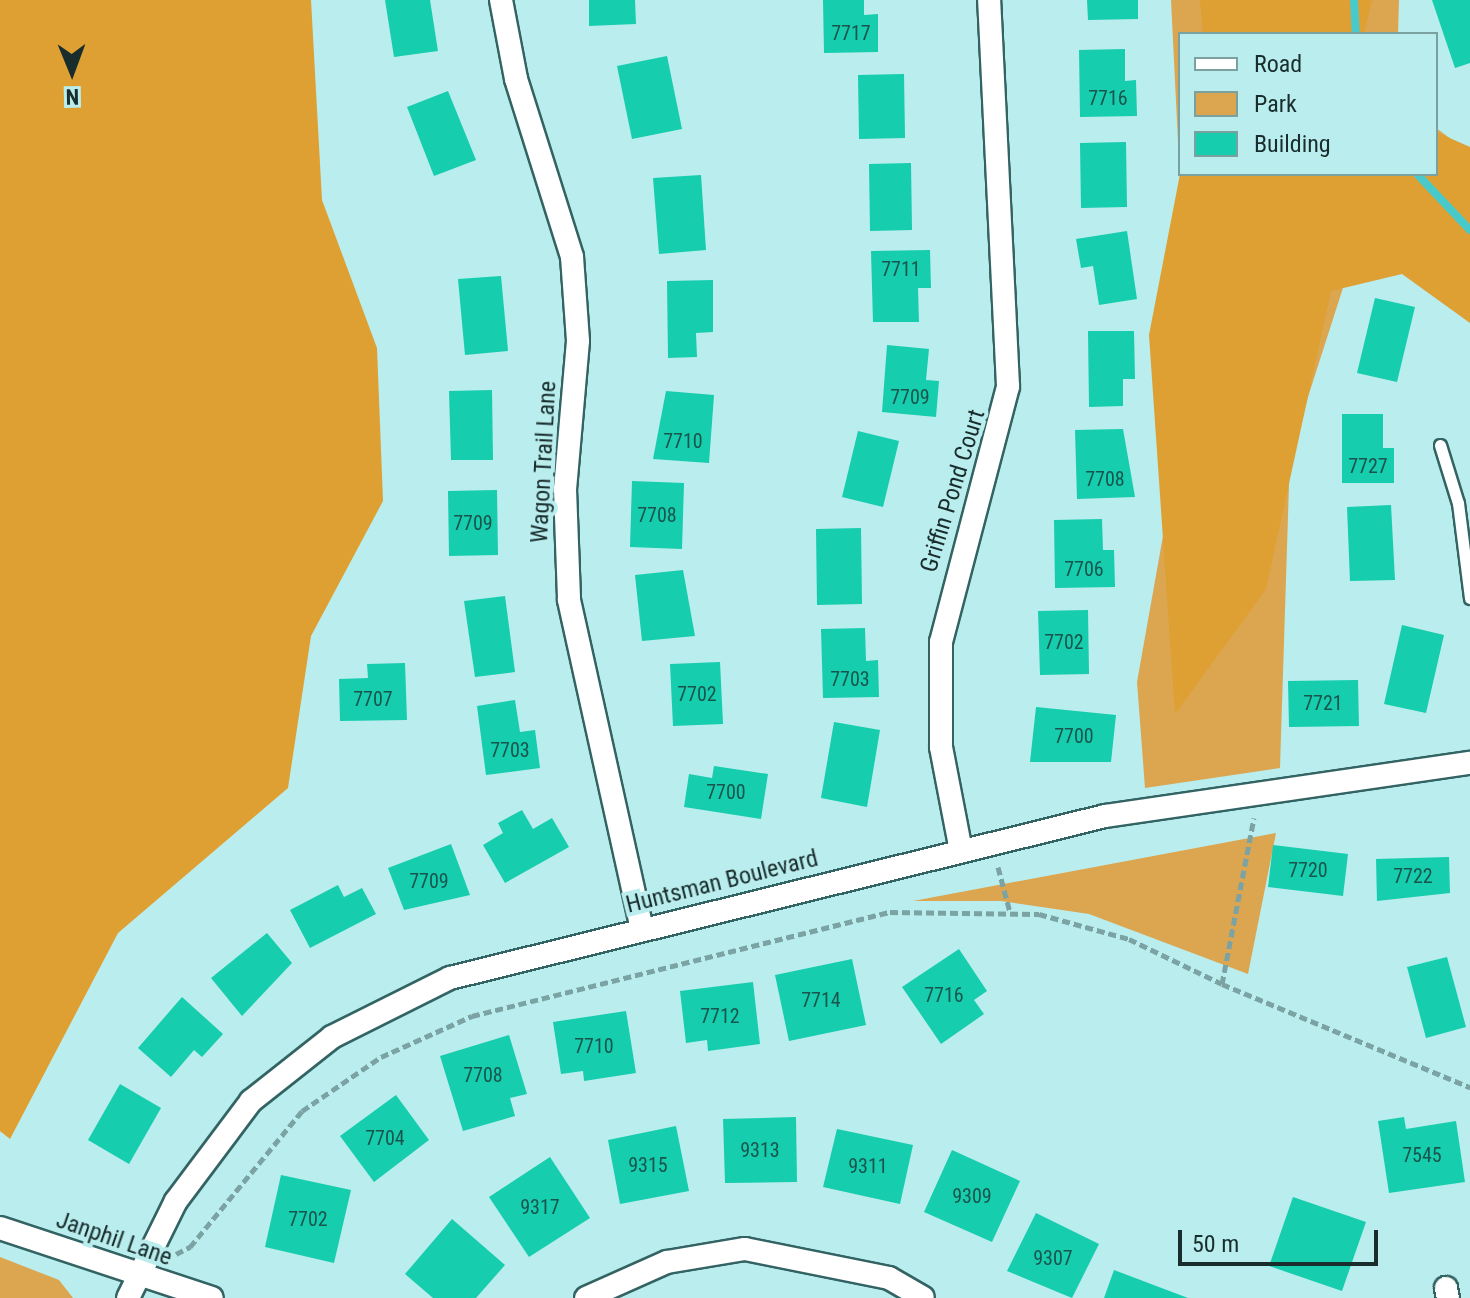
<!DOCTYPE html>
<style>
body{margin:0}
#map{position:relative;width:1470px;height:1298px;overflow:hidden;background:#baeded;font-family:"Roboto Condensed",sans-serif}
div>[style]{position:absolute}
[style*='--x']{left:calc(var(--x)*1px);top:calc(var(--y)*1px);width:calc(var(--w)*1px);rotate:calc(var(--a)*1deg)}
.green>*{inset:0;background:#dca550}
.forest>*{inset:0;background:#de9f33}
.stream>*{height:8px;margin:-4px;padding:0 4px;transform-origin:4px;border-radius:4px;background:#48cacb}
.building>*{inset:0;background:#16cdae}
.path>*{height:5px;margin-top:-2.5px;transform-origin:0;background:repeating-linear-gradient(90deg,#7ca3a3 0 8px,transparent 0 12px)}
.roads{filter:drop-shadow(2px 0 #336363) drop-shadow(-2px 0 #336363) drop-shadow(0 2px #336363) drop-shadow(0 -2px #336363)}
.lane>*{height:11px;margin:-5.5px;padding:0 5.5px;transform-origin:5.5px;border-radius:5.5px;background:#fff}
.street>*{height:22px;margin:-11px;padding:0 11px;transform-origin:11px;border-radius:11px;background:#fff}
span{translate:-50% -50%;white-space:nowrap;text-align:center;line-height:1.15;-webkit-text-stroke:8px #baeded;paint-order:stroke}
.number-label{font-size:20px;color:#18554d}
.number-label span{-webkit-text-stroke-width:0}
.street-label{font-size:24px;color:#192d2d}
.legend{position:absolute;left:1178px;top:32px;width:260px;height:144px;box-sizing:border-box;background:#baeded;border:2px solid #7aa0a0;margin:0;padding:10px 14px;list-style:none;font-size:24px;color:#192d2d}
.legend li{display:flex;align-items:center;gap:16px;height:40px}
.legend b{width:40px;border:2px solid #7aa0a0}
.north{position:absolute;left:32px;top:32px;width:80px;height:80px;-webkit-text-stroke:6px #baeded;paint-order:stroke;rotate:179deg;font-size:22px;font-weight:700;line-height:32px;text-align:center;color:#192d2d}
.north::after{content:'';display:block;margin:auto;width:28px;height:36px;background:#192d2d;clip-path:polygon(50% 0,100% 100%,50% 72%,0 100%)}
.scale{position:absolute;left:1178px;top:1230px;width:200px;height:36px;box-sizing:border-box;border:4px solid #192d2d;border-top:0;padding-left:10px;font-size:24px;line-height:28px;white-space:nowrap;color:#192d2d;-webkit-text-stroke:6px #baeded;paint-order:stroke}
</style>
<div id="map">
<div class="green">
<div style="clip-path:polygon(1171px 0,1399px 0,1398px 34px,1180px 34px,1180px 174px,1436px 174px,1436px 128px,1470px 153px,1350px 266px,1290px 453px,1280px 768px,1145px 788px,1137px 682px,1190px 384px)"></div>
<div style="clip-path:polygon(1276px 833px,1248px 974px,1089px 914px,1001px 901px,913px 901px)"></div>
<div style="clip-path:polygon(0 1257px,59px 1280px,73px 1298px,0 1298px)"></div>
</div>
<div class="forest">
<div style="clip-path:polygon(0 0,311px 0,322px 200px,377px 348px,383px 501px,311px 636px,288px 788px,118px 933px,10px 1139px,0 1131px)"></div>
<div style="clip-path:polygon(1200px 0,1372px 0,1364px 34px,1203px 34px)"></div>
<div style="clip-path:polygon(1436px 132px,1470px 147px,1470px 323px,1402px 274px,1331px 291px,1266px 589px,1175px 714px,1149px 335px,1180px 174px,1436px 174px)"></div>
</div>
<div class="stream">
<div style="--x:1354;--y:0;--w:34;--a:87"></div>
<div style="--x:1417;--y:174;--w:77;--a:46.6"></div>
</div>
<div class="building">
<div style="clip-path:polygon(385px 0,430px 0,438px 51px,394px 57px)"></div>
<div style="clip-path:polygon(589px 0,635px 0,636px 24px,589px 26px)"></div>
<div style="clip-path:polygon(823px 0,864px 0,864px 15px,878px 14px,878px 52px,824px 53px)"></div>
<div style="clip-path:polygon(1087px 0,1138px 0,1138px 19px,1088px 20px)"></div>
<div style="clip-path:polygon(1432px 0,1470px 0,1470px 63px,1455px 68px)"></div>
<div style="clip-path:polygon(1125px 49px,1125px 81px,1136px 80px,1137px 116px,1080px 117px,1079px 50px)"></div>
<div style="clip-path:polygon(667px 56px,682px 129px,632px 139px,617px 66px)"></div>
<div style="clip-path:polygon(904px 74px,905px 138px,859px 139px,858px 75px)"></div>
<div style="clip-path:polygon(448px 91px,476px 160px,434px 176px,407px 107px)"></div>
<div style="clip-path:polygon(1126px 142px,1127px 207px,1081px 208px,1080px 143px)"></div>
<div style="clip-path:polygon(911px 163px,912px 230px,870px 231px,869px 164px)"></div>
<div style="clip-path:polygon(701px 175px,706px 250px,659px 254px,653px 178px)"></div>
<div style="clip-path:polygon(1127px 231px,1137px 299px,1099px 305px,1093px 266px,1081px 268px,1076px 239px)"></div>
<div style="clip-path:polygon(930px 250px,931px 288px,918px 288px,919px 322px,873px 322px,871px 251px)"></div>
<div style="clip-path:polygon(501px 276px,508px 351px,465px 355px,458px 279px)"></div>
<div style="clip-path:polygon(713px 280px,713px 332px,696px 333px,697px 357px,668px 358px,667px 281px)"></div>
<div style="clip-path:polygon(1375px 298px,1415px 307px,1397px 382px,1357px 373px)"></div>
<div style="clip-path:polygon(1088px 331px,1134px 331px,1135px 379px,1123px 379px,1123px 406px,1089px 407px)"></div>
<div style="clip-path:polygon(887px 345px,929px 349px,926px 380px,939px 381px,936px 417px,882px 412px)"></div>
<div style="clip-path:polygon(492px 390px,493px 460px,451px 460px,449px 391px)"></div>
<div style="clip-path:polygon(666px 391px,714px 395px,709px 463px,653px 459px)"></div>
<div style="clip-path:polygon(1342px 414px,1383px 414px,1383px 448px,1394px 448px,1394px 483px,1342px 483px)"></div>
<div style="clip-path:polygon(1123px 429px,1135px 497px,1077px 499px,1075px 430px)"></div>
<div style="clip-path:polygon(858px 431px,899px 441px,883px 507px,842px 497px)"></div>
<div style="clip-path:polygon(632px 481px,684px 483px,682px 549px,630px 547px)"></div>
<div style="clip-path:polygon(497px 490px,498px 555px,449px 556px,448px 491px)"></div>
<div style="clip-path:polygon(1391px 505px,1395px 580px,1350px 581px,1347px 507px)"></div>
<div style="clip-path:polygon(1102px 519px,1103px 550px,1114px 550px,1115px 587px,1055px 588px,1054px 520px)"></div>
<div style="clip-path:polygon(861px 528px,862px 604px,817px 605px,816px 529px)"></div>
<div style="clip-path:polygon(683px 570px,695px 636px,642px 641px,635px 575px)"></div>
<div style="clip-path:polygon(505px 596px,515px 672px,475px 677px,464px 601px)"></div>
<div style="clip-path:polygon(1088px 610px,1089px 674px,1040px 675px,1038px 611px)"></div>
<div style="clip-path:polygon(1402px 625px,1444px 635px,1426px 713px,1384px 704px)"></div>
<div style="clip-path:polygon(865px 628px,866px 661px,878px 660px,879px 697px,823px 698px,821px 629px)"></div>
<div style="clip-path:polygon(720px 662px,723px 724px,673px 726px,670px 664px)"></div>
<div style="clip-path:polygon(405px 663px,407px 720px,340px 721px,339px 679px,368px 678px,367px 664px)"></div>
<div style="clip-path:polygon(1358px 680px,1359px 726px,1289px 727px,1288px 681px)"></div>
<div style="clip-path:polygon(515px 700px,520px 732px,535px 730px,540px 768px,486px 775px,477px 706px)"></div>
<div style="clip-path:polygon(1036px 707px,1116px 715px,1111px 762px,1030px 762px)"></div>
<div style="clip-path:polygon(834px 722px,880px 730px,867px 807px,821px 798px)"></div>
<div style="clip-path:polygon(714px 766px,768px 774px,761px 819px,684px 807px,689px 774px,712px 778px)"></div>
<div style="clip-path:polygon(522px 810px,533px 829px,552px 818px,569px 847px,505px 883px,483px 845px,503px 833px,498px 823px)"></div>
<div style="clip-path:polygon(451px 844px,470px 895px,404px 910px,388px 868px)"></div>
<div style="clip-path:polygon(1273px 845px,1348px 854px,1343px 896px,1268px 887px)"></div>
<div style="clip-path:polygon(1449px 857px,1450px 893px,1377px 901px,1376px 859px)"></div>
<div style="clip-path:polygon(338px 885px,344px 897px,362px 888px,376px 914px,310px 948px,290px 910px)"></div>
<div style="clip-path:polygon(267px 933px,292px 963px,242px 1016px,211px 978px)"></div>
<div style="clip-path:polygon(959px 949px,987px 991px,974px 1000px,984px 1014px,941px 1044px,902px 987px)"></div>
<div style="clip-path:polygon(1447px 957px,1466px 1027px,1426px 1038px,1407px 967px)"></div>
<div style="clip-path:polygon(852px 959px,866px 1025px,789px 1041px,775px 975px)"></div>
<div style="clip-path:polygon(753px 982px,760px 1044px,708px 1051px,707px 1040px,686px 1043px,680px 991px)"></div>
<div style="clip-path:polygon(182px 997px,223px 1034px,202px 1057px,194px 1050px,171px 1077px,138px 1048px)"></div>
<div style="clip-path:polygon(626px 1011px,636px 1073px,584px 1081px,583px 1071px,561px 1074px,553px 1022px)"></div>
<div style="clip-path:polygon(509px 1035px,527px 1094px,510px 1098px,515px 1116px,463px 1131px,440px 1056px)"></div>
<div style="clip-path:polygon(120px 1084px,161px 1108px,129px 1164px,88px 1140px)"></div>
<div style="clip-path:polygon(396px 1095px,429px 1140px,374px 1182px,340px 1136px)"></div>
<div style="clip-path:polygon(796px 1117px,797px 1182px,725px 1183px,723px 1119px)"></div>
<div style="clip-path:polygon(1404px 1117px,1406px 1129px,1456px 1121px,1465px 1182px,1389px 1193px,1378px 1121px)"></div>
<div style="clip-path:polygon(676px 1126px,689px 1191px,620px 1204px,608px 1140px)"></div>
<div style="clip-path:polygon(837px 1129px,913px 1145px,900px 1204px,823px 1187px)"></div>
<div style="clip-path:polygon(952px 1150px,1020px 1181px,992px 1242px,924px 1212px)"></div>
<div style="clip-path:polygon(550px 1157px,590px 1218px,529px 1257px,489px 1197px)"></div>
<div style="clip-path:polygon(281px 1175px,351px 1190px,334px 1263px,265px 1247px)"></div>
<div style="clip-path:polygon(1293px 1197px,1366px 1222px,1342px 1291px,1269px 1266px)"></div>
<div style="clip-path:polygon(1036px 1213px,1099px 1244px,1072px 1298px,1007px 1271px)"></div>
<div style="clip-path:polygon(452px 1219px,505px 1265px,476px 1298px,433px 1298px,405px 1274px)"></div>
<div style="clip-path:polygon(1114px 1270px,1188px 1298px,1104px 1298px)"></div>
</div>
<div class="path">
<div style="--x:998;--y:867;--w:47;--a:75.1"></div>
<div style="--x:1222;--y:984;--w:269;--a:22.6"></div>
<div style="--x:176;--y:1254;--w:16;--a:-27"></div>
<div style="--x:190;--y:1247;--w:176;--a:-50.5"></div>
<div style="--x:302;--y:1111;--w:96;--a:-34.4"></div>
<div style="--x:381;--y:1057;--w:100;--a:-24.3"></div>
<div style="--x:472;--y:1016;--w:431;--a:-14"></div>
<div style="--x:890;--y:912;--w:149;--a:0.8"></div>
<div style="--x:1039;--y:914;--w:93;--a:15.5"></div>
<div style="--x:1129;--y:939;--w:103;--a:25.8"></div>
<div style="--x:1222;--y:984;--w:169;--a:-79.1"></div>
</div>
<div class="roads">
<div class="lane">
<div style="--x:1440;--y:445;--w:61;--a:72.8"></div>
<div style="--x:1458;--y:503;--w:96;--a:82.8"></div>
</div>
<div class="street">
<div style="--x:501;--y:0;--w:80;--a:79.2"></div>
<div style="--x:516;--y:79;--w:187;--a:72.5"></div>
<div style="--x:572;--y:257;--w:84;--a:85.9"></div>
<div style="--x:578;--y:341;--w:149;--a:95"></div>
<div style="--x:565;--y:489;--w:111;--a:87.9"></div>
<div style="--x:569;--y:600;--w:336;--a:77.5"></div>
<div style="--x:961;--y:851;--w:106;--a:-100.9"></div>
<div style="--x:941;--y:747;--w:105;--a:-90"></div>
<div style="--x:941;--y:642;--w:265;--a:-75.3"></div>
<div style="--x:1008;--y:386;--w:386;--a:-92.8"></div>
<div style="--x:0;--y:1228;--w:223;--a:18.3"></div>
<div style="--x:1446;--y:1288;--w:10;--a:79"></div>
<div style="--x:128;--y:1298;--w:108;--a:-63.7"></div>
<div style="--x:176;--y:1201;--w:125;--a:-53.1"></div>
<div style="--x:251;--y:1101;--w:103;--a:-38.3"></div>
<div style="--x:332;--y:1037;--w:132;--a:-26.6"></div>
<div style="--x:450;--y:978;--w:675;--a:-13.89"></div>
<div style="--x:1105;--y:816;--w:369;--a:-8.3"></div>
<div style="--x:586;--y:1298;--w:89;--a:-24"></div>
<div style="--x:667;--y:1262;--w:79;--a:-9.5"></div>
<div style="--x:745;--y:1249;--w:147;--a:11.4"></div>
<div style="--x:889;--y:1278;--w:39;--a:30"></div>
</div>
</div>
<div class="number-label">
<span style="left:851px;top:33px">7717</span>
<span style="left:1108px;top:98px">7716</span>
<span style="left:901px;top:269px">7711</span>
<span style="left:910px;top:397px">7709</span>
<span style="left:683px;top:441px">7710</span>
<span style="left:1368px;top:466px">7727</span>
<span style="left:1105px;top:479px">7708</span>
<span style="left:657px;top:515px">7708</span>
<span style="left:473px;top:523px">7709</span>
<span style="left:1084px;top:569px">7706</span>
<span style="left:1064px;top:642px">7702</span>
<span style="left:850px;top:679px">7703</span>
<span style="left:697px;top:694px">7702</span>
<span style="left:373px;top:699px">7707</span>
<span style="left:1323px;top:703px">7721</span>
<span style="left:1074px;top:736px">7700</span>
<span style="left:510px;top:750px">7703</span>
<span style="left:726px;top:792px">7700</span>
<span style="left:1308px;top:870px">7720</span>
<span style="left:1413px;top:876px">7722</span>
<span style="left:429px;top:881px">7709</span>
<span style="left:944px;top:995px">7716</span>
<span style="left:821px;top:1000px">7714</span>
<span style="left:720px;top:1016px">7712</span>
<span style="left:594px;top:1046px">7710</span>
<span style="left:483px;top:1075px">7708</span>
<span style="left:385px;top:1138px">7704</span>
<span style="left:760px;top:1150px">9313</span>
<span style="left:1422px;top:1155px">7545</span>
<span style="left:648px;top:1165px">9315</span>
<span style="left:868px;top:1166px">9311</span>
<span style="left:972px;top:1196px">9309</span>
<span style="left:540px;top:1207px">9317</span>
<span style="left:308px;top:1219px">7702</span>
<span style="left:1053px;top:1258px">9307</span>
</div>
<div class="street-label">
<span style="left:544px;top:462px;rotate:-87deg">Wagon Trail Lane</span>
<span style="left:953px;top:491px;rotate:-73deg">Griffin Pond Court</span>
<span style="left:722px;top:882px;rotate:-14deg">Huntsman Boulevard</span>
<span style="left:114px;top:1239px;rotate:19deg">Janphil Lane</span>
</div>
<ul class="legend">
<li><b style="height:10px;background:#fff"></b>Road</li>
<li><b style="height:22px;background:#dca550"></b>Park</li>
<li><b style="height:22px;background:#16cdae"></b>Building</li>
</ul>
<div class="north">N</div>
<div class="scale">50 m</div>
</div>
